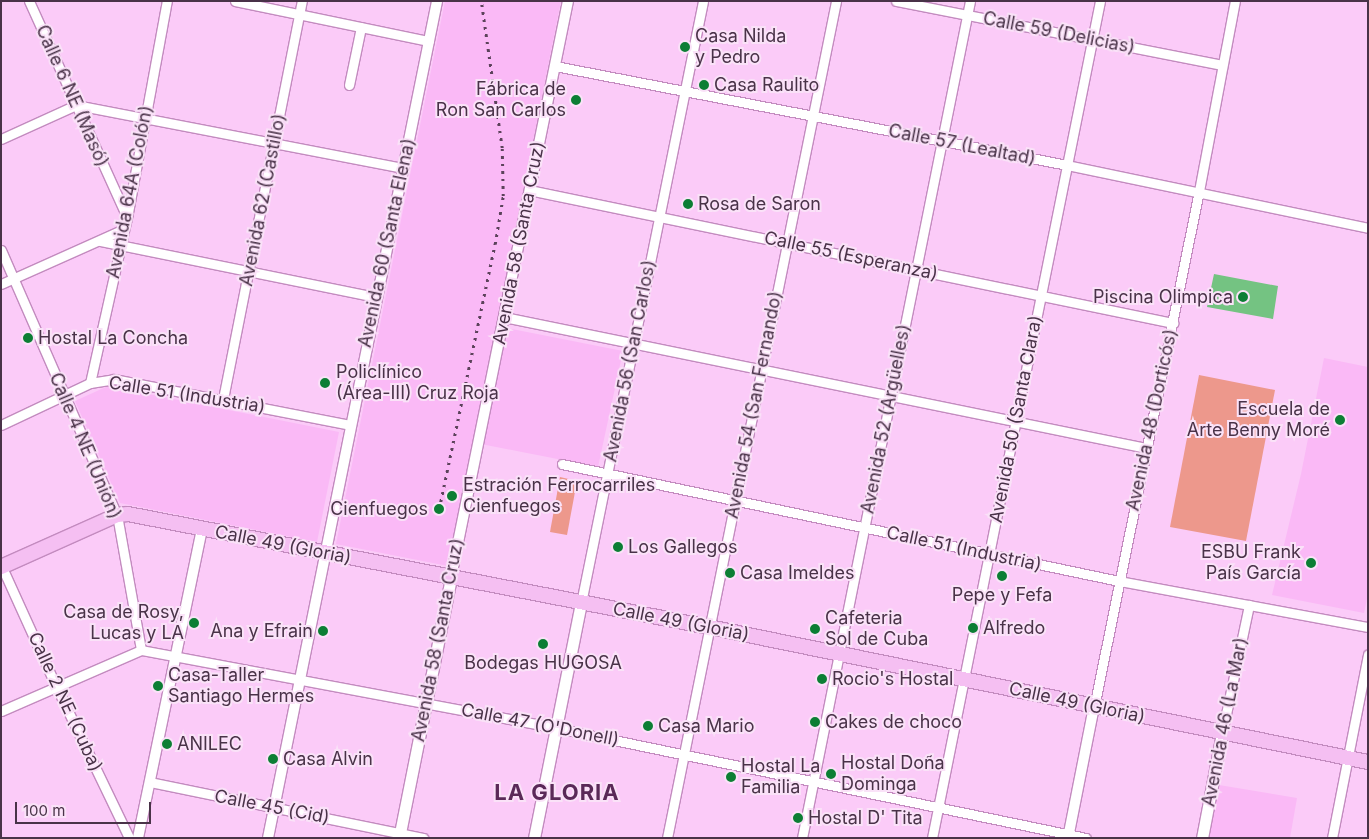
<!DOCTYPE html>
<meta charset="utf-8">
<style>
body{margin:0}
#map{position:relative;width:1369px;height:839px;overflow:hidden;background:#fbcbf8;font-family:Inter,sans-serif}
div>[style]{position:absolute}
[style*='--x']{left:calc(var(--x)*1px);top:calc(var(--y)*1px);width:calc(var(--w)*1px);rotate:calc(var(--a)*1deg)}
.built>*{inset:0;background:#fab9f6}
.green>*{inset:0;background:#ed988c}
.water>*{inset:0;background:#74c382}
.roads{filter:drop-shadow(1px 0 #c38bbf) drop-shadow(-1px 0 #c38bbf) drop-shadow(0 1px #c38bbf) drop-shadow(0 -1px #c38bbf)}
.minor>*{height:9px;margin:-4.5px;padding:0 4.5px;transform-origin:4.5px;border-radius:4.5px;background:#fff}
.tertiary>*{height:10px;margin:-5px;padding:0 5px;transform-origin:5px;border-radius:5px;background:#fff}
.secondary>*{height:11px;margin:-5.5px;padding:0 5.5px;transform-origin:5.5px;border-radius:5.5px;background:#fff}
.primary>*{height:14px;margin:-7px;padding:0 7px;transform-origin:7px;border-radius:7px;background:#f5bff2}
.rail>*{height:2.5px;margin-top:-1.25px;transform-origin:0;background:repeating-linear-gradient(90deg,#5c425b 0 2.5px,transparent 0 7.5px)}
.dots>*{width:14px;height:14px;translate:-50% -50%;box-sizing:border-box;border:2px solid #fae2f8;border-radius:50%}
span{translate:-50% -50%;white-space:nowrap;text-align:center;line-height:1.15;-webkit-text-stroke:4px #fae2f8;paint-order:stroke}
.street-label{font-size:18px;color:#493248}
.poi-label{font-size:18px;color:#493248}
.left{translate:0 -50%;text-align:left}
.right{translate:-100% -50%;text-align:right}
.district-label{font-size:22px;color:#5a2958;font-weight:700;letter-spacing:1px}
.frame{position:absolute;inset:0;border:2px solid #493248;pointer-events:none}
.scale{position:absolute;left:15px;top:802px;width:136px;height:22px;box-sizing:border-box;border:2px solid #493248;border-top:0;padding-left:6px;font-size:15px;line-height:18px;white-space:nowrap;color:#493248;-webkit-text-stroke:4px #fae2f8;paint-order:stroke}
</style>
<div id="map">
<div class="built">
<div style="clip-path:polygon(445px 1px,561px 1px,448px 566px,336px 544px)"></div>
<div style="clip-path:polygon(507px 328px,623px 351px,598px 467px,481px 444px)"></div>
<div style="clip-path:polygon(1324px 358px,1368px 367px,1368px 594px,1364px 613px,1272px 595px,1301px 474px)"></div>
<div style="clip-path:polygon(108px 386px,339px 432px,317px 542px,120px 503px,75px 401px)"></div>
<div style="clip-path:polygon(1219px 785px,1297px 798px,1290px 838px,1208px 838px)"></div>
</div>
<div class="green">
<div style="clip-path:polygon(1199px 375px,1275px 390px,1246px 541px,1170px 527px)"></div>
<div style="clip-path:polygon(560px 477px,577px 481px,567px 535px,550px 532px)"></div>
</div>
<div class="water">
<div style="clip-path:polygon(1214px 274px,1278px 286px,1273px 319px,1207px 307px)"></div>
</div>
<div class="roads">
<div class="minor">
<div style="--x:29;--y:1;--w:237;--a:65.6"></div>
<div style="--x:235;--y:1;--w:198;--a:11.7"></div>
<div style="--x:896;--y:1;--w:332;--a:11.1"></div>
<div style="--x:555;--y:66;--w:521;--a:10.94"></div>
<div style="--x:1067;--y:165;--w:308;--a:11.8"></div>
<div style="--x:349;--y:85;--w:59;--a:-78.3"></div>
<div style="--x:1;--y:139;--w:82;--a:-24.4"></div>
<div style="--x:76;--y:105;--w:333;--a:10.9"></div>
<div style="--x:529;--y:190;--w:658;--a:11.67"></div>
<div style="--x:100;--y:241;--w:281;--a:11.5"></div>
<div style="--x:1;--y:250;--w:289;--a:66.4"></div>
<div style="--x:117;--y:515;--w:137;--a:79.9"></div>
<div style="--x:1;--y:284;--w:135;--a:-24.1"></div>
<div style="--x:504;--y:317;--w:655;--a:11.53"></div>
<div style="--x:90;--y:383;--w:169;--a:-77.4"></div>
<div style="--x:127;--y:218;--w:221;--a:-79.6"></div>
<div style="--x:223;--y:399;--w:406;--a:-78.8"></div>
<div style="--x:1;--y:425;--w:98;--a:-25.3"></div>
<div style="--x:90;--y:383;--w:24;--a:-9"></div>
<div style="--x:114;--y:379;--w:241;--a:11"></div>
<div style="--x:562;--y:464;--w:569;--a:11.86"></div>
<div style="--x:1119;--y:581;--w:253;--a:10.5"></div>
<div style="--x:1;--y:565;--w:133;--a:65.6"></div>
<div style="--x:56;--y:686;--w:169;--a:64.3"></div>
<div style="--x:581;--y:603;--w:614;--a:-78.54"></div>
<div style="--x:1094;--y:707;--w:527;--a:-78.5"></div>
<div style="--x:1199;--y:191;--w:193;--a:-79.3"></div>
<div style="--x:1;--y:711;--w:153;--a:-23.5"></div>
<div style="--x:141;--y:650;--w:422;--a:10.6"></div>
<div style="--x:556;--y:728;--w:541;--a:11.73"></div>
<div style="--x:1222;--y:733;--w:131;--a:-78.1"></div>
<div style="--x:150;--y:782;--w:279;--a:11.6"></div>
<div style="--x:667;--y:838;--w:854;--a:-78.58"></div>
<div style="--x:802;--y:838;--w:854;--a:-78.65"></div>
<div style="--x:932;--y:838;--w:854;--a:-78.65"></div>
<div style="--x:1332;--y:838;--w:187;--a:-78.9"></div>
</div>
<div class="tertiary">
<div style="--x:451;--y:577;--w:588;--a:-78.52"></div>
<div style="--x:138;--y:838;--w:315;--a:-78.3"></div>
<div style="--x:268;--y:838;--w:854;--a:-78.58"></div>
<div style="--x:1068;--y:838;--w:134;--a:-78.8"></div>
</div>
<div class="secondary">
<div style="--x:399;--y:838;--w:266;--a:-78.7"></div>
<div style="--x:534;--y:838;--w:240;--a:-78.7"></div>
<div style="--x:1202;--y:838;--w:107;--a:-79.2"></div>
</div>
<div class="primary">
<div style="--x:1;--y:567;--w:127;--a:-24.1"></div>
<div style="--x:117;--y:515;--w:11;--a:-5"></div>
<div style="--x:128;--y:514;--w:592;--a:11.01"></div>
<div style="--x:709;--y:627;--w:673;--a:11.58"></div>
</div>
</div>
<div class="rail">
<div style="--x:439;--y:509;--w:271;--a:-78.1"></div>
<div style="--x:495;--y:244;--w:49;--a:-80.5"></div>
<div style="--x:503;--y:196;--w:48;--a:-91.2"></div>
<div style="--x:502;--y:148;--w:148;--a:-98.1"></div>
</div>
<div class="dots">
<div style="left:685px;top:47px;background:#0c7e34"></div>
<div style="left:704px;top:85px;background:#0c7e34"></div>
<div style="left:576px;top:100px;background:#0c7e34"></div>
<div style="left:688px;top:204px;background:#0c7e34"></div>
<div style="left:1243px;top:297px;background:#0c7e34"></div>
<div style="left:28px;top:338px;background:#0c7e34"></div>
<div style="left:325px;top:383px;background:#0c7e34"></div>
<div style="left:1340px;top:420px;background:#0c7e34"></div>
<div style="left:452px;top:496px;background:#0c7e34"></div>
<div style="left:439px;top:509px;background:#0c7e34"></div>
<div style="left:618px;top:547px;background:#0c7e34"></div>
<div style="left:1311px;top:563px;background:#0c7e34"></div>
<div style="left:730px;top:573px;background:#0c7e34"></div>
<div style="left:1002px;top:576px;background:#0c7e34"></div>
<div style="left:194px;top:623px;background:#0c7e34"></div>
<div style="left:973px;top:628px;background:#0c7e34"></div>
<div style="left:815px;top:629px;background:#0c7e34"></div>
<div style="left:323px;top:631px;background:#0c7e34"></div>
<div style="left:543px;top:644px;background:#0c7e34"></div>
<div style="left:822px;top:679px;background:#0c7e34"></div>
<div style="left:158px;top:686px;background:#0c7e34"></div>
<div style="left:815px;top:722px;background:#0c7e34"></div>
<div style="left:648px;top:726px;background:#0c7e34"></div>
<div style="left:167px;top:744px;background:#0c7e34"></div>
<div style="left:273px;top:759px;background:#0c7e34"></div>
<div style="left:831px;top:774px;background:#0c7e34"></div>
<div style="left:731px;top:777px;background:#0c7e34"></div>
<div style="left:798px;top:818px;background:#0c7e34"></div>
</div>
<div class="street-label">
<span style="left:1059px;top:33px;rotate:11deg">Calle 59 (Delicias)</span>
<span style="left:72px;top:96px;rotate:66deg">Calle 6 NE (Masó)</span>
<span style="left:962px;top:145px;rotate:11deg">Calle 57 (Lealtad)</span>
<span style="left:130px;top:192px;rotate:-79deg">Avenida 64A (Colón)</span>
<span style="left:263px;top:200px;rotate:-79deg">Avenida 62 (Castillo)</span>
<span style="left:387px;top:243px;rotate:-78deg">Avenida 60 (Santa Elena)</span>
<span style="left:519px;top:243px;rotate:-79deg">Avenida 58 (Santa Cruz)</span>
<span style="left:851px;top:256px;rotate:12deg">Calle 55 (Esperanza)</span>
<span style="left:630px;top:361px;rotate:-79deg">Avenida 56 (San Carlos)</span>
<span style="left:187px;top:395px;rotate:9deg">Calle 51 (Industria)</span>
<span style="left:754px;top:405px;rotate:-79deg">Avenida 54 (San Fernando)</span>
<span style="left:886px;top:419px;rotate:-79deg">Avenida 52 (Argüelles)</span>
<span style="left:1016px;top:419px;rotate:-79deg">Avenida 50 (Santa Clara)</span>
<span style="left:1152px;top:420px;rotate:-78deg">Avenida 48 (Dorticós)</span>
<span style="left:85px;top:446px;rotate:67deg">Calle 4 NE (Unión)</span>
<span style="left:283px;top:545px;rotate:11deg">Calle 49 (Gloria)</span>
<span style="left:964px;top:549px;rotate:12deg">Calle 51 (Industria)</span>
<span style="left:681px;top:622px;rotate:11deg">Calle 49 (Gloria)</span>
<span style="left:438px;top:640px;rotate:-79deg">Avenida 58 (Santa Cruz)</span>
<span style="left:65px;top:702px;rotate:65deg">Calle 2 NE (Cuba)</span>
<span style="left:1077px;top:703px;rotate:12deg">Calle 49 (Gloria)</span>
<span style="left:1225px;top:722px;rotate:-79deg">Avenida 46 (La Mar)</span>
<span style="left:540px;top:725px;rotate:11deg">Calle 47 (O'Donell)</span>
<span style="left:272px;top:807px;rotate:11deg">Calle 45 (Cid)</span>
</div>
<div class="poi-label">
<span class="left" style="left:695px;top:47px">Casa Nilda<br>y Pedro</span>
<span class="left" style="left:714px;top:85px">Casa Raulito</span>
<span class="right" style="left:566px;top:100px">Fábrica de<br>Ron San Carlos</span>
<span class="left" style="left:698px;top:204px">Rosa de Saron</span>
<span class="right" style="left:1233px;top:297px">Piscina Olimpica</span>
<span class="left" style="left:38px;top:338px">Hostal La Concha</span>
<span class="left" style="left:336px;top:383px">Policlínico<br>(Área-III) Cruz Roja</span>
<span class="right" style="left:1330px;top:420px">Escuela de<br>Arte Benny Moré</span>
<span class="left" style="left:463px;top:496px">Estración Ferrocarriles<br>Cienfuegos</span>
<span class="right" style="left:428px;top:509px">Cienfuegos</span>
<span class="left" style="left:628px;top:547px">Los Gallegos</span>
<span class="right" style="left:1301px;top:563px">ESBU Frank<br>País García</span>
<span class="left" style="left:740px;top:573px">Casa Imeldes</span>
<span style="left:1002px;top:595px">Pepe y Fefa</span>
<span class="right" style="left:184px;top:623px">Casa de Rosy,<br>Lucas y LA</span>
<span class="left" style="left:825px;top:629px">Cafeteria<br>Sol de Cuba</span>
<span class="left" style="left:983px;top:628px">Alfredo</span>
<span class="right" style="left:313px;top:631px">Ana y Efrain</span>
<span style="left:543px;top:663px">Bodegas HUGOSA</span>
<span class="left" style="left:168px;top:686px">Casa-Taller<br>Santiago Hermes</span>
<span class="left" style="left:832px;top:679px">Rocio's Hostal</span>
<span class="left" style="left:825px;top:722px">Cakes de choco</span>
<span class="left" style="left:658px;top:726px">Casa Mario</span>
<span class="left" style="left:177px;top:744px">ANILEC</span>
<span class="left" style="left:283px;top:759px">Casa Alvin</span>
<span class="left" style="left:841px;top:774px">Hostal Doña<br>Dominga</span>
<span class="left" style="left:741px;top:777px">Hostal La<br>Familia</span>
<span class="left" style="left:808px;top:818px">Hostal D' Tita</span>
</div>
<div class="district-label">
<span style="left:557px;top:793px">LA GLORIA</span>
</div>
<div class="frame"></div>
<div class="scale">100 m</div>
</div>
